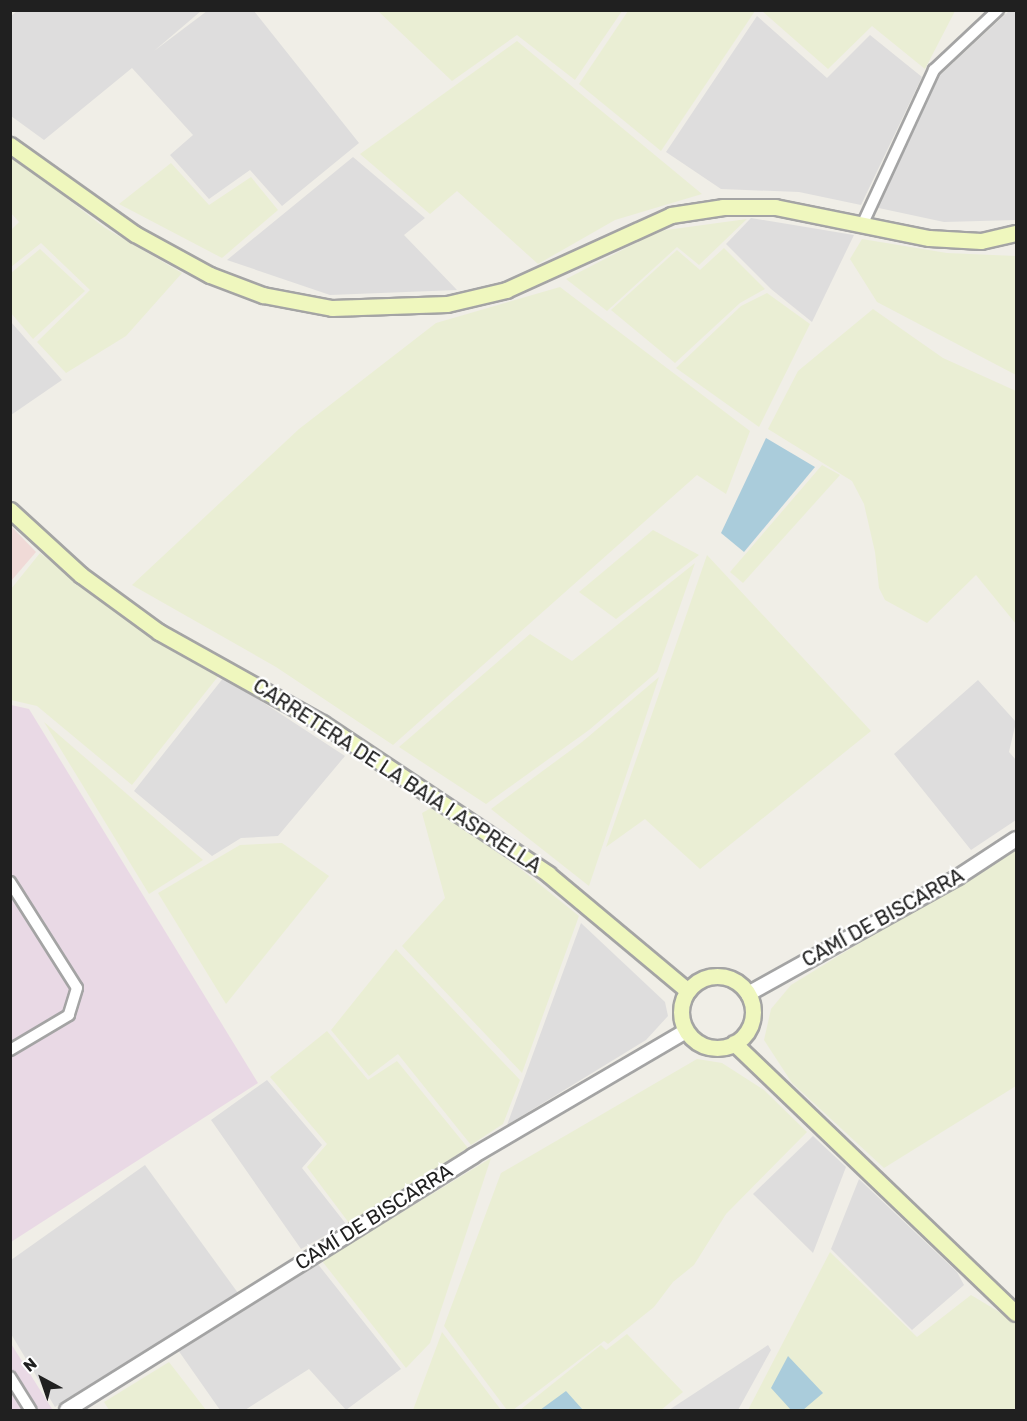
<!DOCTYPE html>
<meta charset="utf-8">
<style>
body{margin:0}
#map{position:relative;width:1027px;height:1421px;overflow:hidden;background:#f0eee7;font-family:Rubik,sans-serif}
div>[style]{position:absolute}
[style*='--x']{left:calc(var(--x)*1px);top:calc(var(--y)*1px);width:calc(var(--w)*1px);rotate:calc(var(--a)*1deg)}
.residential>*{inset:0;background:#dedddd}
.commercial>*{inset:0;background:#f0dad7}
.industrial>*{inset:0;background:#e9d9e5}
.farmland>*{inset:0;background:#eaeed4}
.water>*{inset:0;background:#aaccdb}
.roads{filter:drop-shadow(2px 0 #a4a4a4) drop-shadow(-2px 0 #a4a4a4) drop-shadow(0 2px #a4a4a4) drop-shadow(0 -2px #a4a4a4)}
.minor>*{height:10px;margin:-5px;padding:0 5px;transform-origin:5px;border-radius:5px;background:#fff}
.tertiary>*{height:14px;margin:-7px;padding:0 7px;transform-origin:7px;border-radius:7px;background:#fff}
.secondary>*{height:15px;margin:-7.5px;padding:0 7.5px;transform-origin:7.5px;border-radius:7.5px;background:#eff7be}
.secondary>.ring{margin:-7.5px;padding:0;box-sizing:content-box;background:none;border:15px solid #eff7be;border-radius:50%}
span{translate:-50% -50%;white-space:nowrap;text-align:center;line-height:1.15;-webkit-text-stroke:5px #fff;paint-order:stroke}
.street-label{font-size:20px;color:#202020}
.frame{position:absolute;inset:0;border:12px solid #202020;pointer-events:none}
.north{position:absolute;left:12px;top:1349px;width:60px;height:60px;-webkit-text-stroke:4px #fff;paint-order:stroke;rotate:320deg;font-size:16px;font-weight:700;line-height:24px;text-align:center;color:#202020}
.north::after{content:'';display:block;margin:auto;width:21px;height:27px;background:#202020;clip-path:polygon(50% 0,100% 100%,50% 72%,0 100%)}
</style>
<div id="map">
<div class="residential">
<div style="clip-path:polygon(17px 11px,201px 11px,154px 51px,207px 11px,254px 11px,359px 143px,282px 206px,250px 170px,209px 199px,170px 155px,193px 135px,132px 68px,44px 140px,11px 116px,11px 16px)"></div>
<div style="clip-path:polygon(1009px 11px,1016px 11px,1016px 220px,944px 222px,874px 207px,938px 77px)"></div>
<div style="clip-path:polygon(757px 16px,827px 78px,870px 35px,922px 77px,861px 205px,799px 192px,721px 189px,666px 152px)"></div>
<div style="clip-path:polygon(353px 157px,425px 218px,404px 235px,457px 290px,330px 295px,227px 260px)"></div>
<div style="clip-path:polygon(751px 218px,854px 235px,812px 322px,771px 289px,726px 244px)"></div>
<div style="clip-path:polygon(11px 322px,62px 380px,11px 415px,10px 415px)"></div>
<div style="clip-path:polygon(224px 677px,345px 756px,278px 836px,241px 838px,212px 856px,134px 791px)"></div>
<div style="clip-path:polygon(978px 680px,1016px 722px,1009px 752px,1016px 760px,1016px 820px,971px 850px,894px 754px)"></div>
<div style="clip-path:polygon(581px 923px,665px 1002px,668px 1016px,646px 1040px,507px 1125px)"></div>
<div style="clip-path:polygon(267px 1080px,322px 1145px,302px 1168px,346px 1224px,301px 1249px,211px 1120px)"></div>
<div style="clip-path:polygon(813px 1136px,846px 1167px,813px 1253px,753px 1194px)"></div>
<div style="clip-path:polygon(145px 1165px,238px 1293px,55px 1407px,11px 1334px,11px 1260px)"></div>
<div style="clip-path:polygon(859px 1179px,957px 1272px,964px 1285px,912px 1330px,831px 1249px)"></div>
<div style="clip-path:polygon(317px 1263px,401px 1369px,346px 1410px,309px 1369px,245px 1410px,220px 1410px,178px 1350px)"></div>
<div style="clip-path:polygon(768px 1345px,771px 1350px,738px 1410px,669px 1410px)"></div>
</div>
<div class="commercial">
<div style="clip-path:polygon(11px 526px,36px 552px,11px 581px)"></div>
</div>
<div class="industrial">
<div style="clip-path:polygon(11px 705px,29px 709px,258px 1083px,11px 1242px)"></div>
<div style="clip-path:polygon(10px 1342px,52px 1409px,49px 1410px,11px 1410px)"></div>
</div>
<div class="farmland">
<div style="clip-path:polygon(378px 11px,622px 11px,575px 80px,517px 35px,452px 81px)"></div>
<div style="clip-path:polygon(628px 11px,755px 11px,661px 151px,579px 84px)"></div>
<div style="clip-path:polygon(762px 11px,762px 10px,955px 11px,925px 69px,872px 26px,828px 69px)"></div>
<div style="clip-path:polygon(517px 41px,702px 194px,615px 220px,538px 264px,457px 191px,430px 214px,360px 154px)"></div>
<div style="clip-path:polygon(11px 155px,105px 228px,182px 273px,126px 336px,66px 373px,37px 342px,90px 290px,41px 243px,11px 267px,11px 230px,19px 222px,11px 213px)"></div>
<div style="clip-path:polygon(171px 163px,209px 205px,251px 177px,278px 210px,222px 258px,119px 204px)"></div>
<div style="clip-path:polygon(747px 219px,699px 265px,677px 247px,607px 311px,566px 279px,659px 231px)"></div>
<div style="clip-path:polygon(862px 239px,947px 253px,1016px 256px,1016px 375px,877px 302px,850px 259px)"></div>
<div style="clip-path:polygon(724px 248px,765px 289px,740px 303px,675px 363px,611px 310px,677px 250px,700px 270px)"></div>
<div style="clip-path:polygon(40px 249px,85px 291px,33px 339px,11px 313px,11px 273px)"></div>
<div style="clip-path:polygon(560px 287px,750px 431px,726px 494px,697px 475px,393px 745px,276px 667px,132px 585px,299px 429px,436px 323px)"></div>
<div style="clip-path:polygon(767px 293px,810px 324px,759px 427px,676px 368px,741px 306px)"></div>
<div style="clip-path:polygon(873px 309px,943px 358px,1016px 391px,1016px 624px,976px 575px,927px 623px,885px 600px,879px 588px,875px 552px,864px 504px,852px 481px,768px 429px,798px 371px)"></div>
<div style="clip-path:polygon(822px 465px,840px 475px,743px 583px,730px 572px)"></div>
<div style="clip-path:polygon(653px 530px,699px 555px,616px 619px,579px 592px)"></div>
<div style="clip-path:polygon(40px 553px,126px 618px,220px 674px,132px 785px,37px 706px,11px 700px,11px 589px)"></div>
<div style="clip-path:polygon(707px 555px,871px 731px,700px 869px,645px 819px,606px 847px)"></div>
<div style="clip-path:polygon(695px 563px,657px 672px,589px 730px,486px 804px,399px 747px,530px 634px,572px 661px)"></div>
<div style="clip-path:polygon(659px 677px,589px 886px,491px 809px,582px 742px)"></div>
<div style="clip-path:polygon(44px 722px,203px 860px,149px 894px)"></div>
<div style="clip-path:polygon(433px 807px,497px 850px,579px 916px,522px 1073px,402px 946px,445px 898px,422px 813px)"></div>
<div style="clip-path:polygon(282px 843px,329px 876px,226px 1004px,158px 893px,240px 845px)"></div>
<div style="clip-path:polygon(1016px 847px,1016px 1086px,884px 1168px,792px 1083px,764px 1040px,771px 1009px,791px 985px)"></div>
<div style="clip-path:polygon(396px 949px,520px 1080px,503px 1124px,471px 1145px,398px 1054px,369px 1076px,331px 1030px)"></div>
<div style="clip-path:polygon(327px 1031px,368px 1080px,397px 1061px,468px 1148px,349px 1223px,307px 1167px,327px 1144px,270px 1077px)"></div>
<div style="clip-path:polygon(697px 1059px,722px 1063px,764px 1090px,807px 1132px,726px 1214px,694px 1265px,673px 1282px,654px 1307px,608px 1344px,604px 1341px,513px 1410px,507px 1410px,444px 1326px,501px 1173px)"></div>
<div style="clip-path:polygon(491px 1158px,430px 1343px,406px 1368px,322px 1261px)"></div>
<div style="clip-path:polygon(830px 1252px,917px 1337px,971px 1295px,1016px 1322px,1016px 1410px,748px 1410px)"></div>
<div style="clip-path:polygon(442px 1332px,501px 1410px,413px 1410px)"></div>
<div style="clip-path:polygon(627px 1334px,683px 1392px,661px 1410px,520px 1410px,601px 1345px,606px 1350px)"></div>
<div style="clip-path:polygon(169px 1362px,206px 1410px,109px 1410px,104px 1402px)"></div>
</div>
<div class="water">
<div style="clip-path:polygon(766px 438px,815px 467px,744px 552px,721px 533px)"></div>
<div style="clip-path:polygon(788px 1356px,823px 1393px,803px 1410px,791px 1410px,771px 1388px)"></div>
<div style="clip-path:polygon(566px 1391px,583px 1410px,540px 1410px)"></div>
</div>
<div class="roads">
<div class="minor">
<div style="--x:863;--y:223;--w:169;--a:-65.1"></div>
<div style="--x:934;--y:70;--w:88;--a:-43.2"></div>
<div style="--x:10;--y:882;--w:125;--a:57.7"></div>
<div style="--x:77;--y:988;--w:28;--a:107"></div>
<div style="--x:69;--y:1015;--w:69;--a:149.3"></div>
<div style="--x:10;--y:1377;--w:39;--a:58"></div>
</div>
<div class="tertiary">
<div style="--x:748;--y:994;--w:240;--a:-29.1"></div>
<div style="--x:958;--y:877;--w:69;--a:-33.2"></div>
<div style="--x:67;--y:1410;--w:479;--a:-32"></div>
<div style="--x:473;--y:1156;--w:247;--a:-30.4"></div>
</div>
<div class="secondary">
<div style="--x:10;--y:145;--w:153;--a:35.5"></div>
<div style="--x:135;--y:234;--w:85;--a:28.7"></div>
<div style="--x:210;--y:275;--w:57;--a:20.7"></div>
<div style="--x:263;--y:295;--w:70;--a:10.7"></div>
<div style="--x:332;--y:308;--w:115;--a:-2"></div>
<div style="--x:447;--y:304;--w:61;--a:-13.3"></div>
<div style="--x:506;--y:290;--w:181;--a:-24.4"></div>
<div style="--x:671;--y:215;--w:53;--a:-8.7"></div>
<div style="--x:723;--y:207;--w:52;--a:0"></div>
<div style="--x:775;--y:207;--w:157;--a:11.4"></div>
<div style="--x:929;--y:238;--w:52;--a:3.3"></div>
<div style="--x:981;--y:241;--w:36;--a:-13"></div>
<div style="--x:10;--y:510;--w:96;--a:42.5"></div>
<div style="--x:81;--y:575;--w:97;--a:36.2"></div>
<div style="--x:159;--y:632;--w:187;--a:29.2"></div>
<div style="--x:322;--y:723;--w:272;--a:33.7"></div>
<div style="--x:548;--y:874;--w:182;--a:39.9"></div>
<div class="ring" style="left:681px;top:976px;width:57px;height:57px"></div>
<div style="--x:734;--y:1043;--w:390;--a:43.8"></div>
</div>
</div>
<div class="street-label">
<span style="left:397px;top:776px;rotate:33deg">CARRETERA DE LA BAIA I ASPRELLA</span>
<span style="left:883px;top:918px;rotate:-29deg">CAMÍ DE BISCARRA</span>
<span style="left:374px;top:1217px;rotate:-32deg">CAMÍ DE BISCARRA</span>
</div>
<div class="frame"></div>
<div class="north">N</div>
</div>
